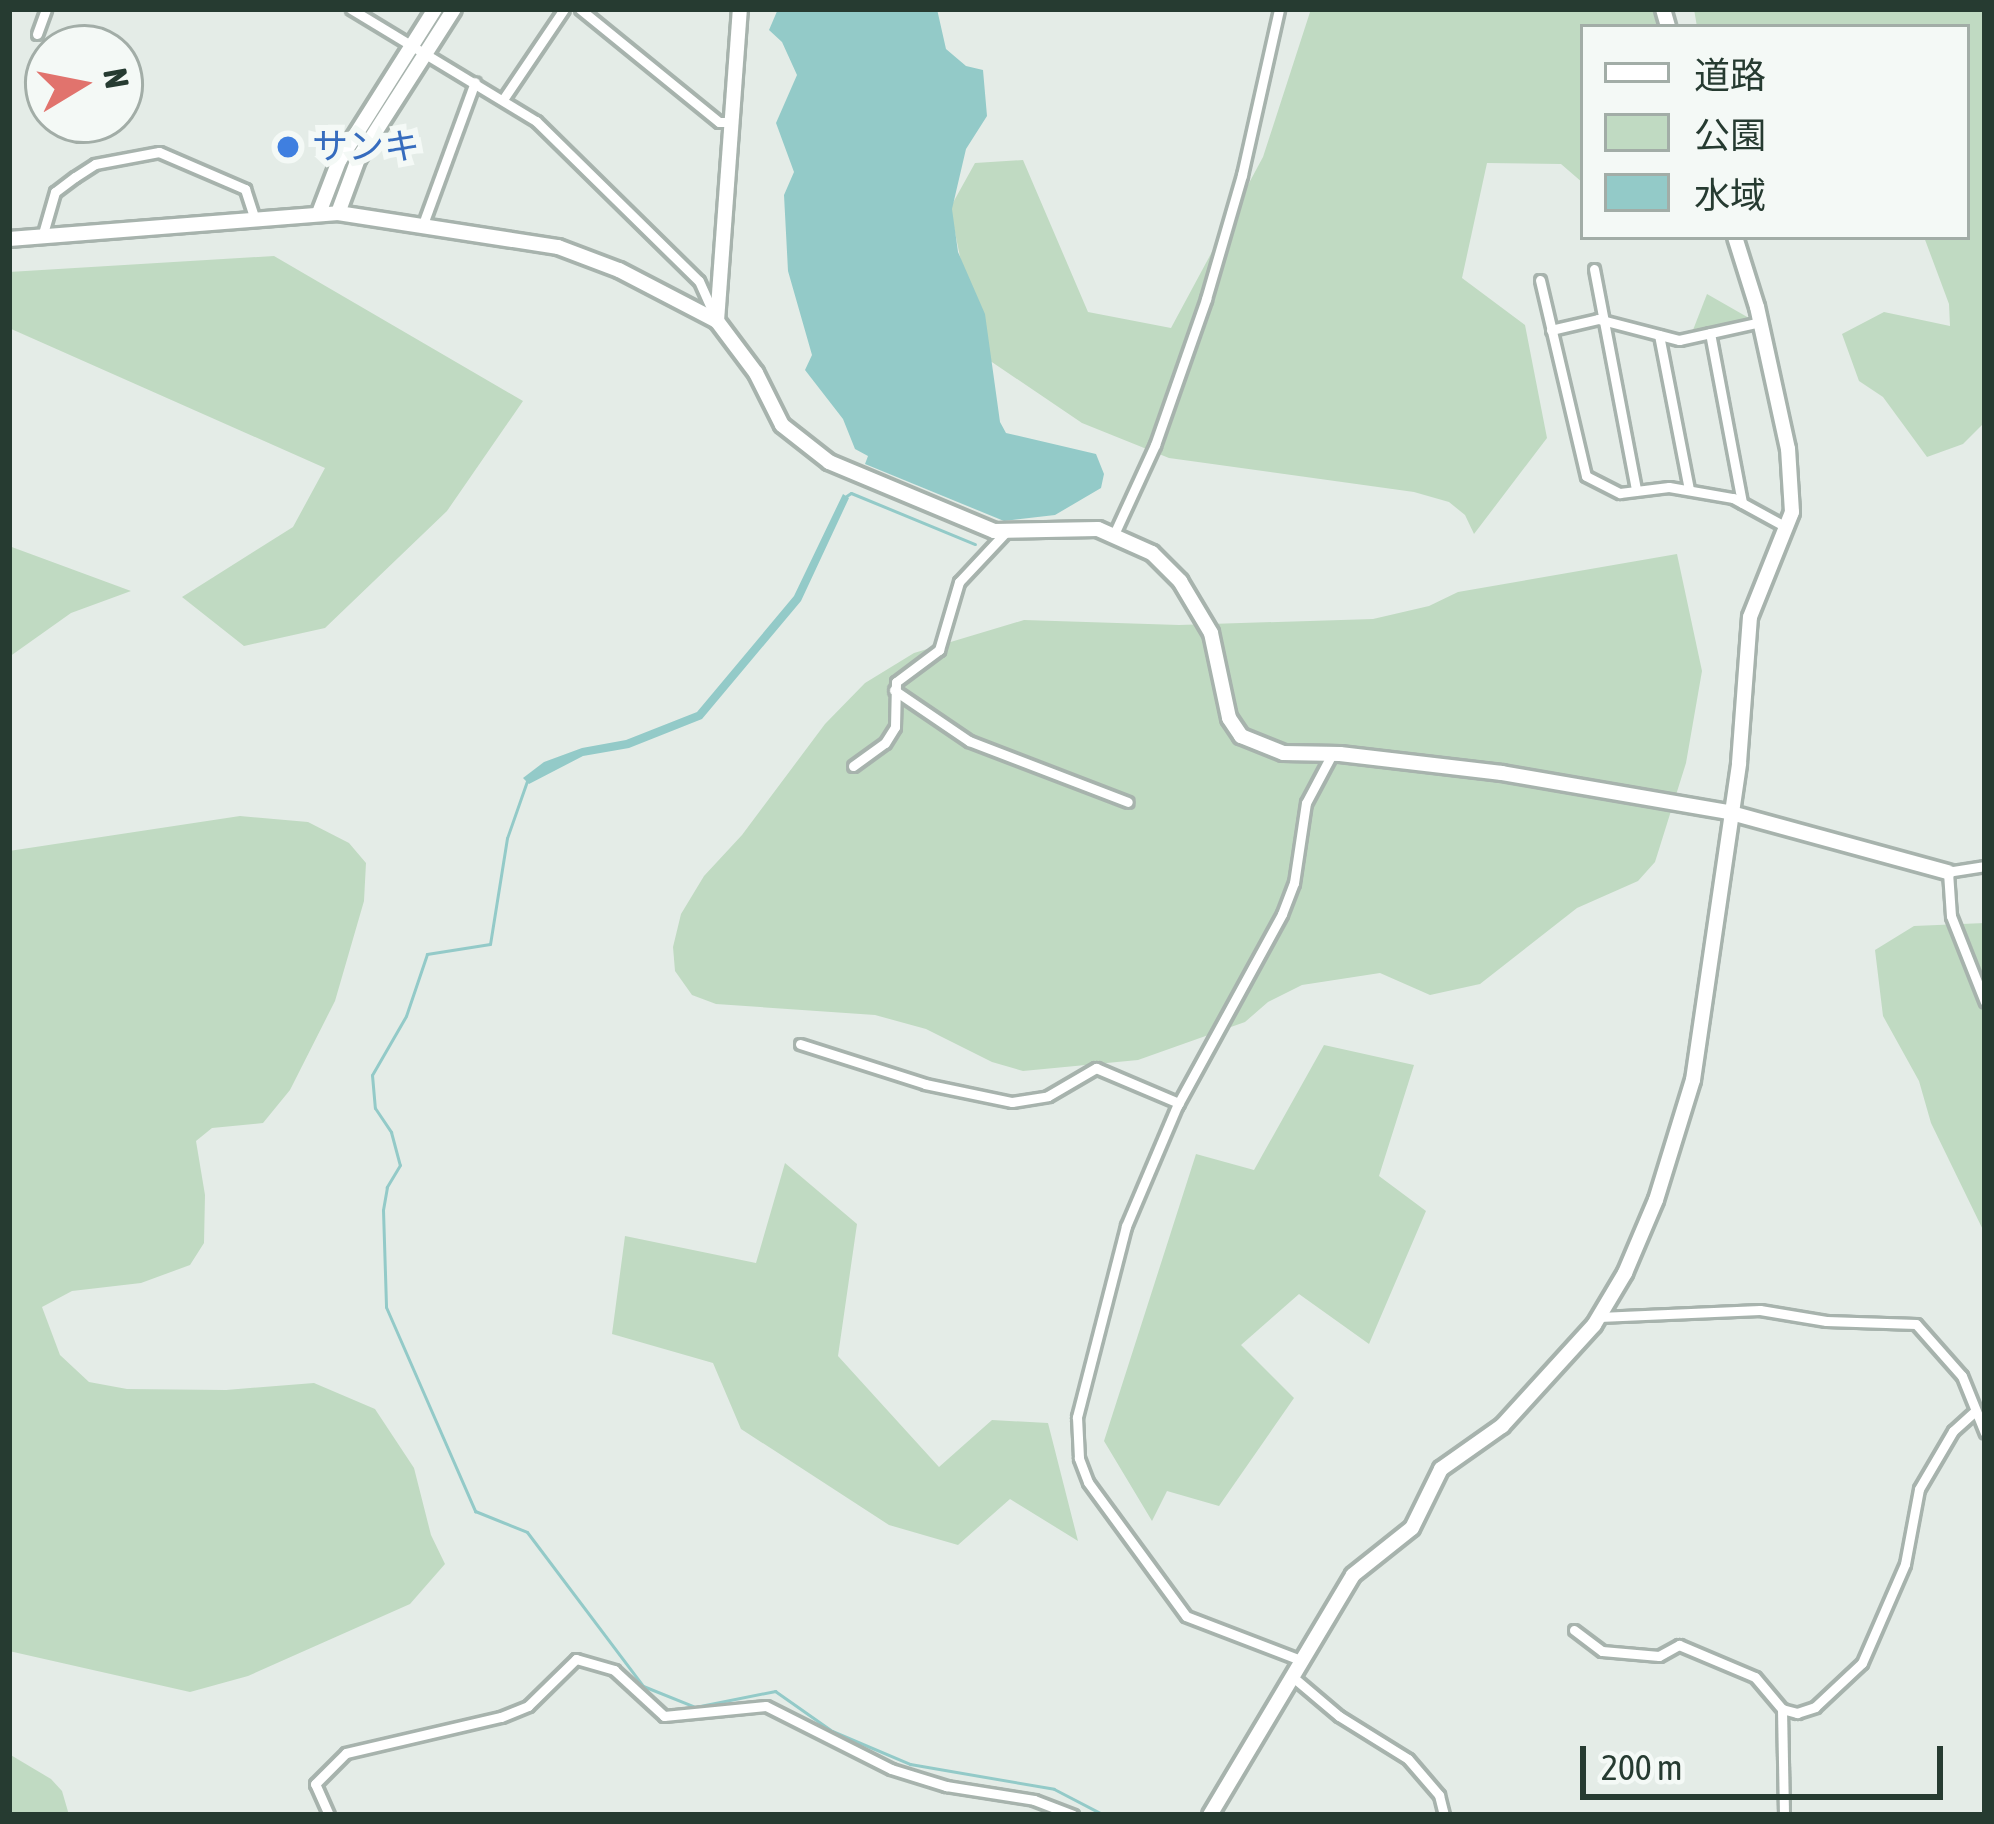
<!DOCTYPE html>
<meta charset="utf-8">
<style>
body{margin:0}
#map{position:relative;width:1994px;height:1824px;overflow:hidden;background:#e4ece7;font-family:"Asap Condensed","Noto Sans JP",sans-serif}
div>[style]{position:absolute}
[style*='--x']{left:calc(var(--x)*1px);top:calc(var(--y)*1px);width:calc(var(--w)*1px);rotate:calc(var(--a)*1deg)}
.green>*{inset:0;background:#c0dac2}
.water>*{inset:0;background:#93cac8}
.stream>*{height:3px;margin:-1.5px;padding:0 1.5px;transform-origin:1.5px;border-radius:1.5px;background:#93cac8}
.roads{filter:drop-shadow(3px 0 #a7b3ad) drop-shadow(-3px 0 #a7b3ad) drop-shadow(0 3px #a7b3ad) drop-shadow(0 -3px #a7b3ad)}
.street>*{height:9px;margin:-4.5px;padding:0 4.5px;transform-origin:4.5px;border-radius:4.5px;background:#fff}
.secondary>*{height:14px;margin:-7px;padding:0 7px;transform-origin:7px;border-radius:7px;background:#fff}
.dots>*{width:33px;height:33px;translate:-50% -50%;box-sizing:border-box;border:6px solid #f4f9f6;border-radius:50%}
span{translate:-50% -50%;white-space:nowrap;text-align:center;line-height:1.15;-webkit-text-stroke:12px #f4f9f6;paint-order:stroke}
.shop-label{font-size:36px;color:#366cbe}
.left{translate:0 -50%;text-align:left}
.frame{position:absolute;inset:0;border:12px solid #263b31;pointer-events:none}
.legend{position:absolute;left:1580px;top:24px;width:390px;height:216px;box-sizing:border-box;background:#f4f9f6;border:3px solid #a2ada7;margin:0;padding:15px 21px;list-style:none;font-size:36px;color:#263b31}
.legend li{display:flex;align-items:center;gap:24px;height:60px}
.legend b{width:60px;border:3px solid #a2ada7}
.north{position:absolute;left:24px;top:24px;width:120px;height:120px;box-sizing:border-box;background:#f4f9f6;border:3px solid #a2ada7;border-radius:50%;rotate:80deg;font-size:33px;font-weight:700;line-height:48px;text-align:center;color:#263b31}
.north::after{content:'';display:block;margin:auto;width:42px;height:54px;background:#e1736d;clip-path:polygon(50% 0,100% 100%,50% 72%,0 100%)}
.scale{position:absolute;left:1580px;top:1746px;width:363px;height:54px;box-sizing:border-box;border:6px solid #263b31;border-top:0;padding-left:15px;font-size:36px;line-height:42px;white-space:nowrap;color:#263b31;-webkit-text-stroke:9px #f4f9f6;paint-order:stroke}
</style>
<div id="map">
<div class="green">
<div style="clip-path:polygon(1311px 9px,1668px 9px,1672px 27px,1583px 27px,1583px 183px,1561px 164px,1487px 163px,1462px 278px,1525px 325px,1547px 438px,1474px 534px,1465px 515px,1449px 502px,1414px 492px,1169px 458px,1082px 423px,980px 354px,950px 208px,975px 163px,1023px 160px,1088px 312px,1171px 328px,1263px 157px)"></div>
<div style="clip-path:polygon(1694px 9px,1985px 9px,1985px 422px,1963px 444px,1927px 457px,1883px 397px,1859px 381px,1842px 334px,1884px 312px,1950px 326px,1949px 304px,1924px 237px,1967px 237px,1967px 27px,1697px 27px)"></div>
<div style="clip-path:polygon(274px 256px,523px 401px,447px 511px,325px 628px,244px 646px,182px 597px,293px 527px,325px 468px,9px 328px,9px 272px)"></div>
<div style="clip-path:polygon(1707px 294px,1749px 318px,1693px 330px)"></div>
<div style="clip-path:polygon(9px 546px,131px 591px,71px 613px,9px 657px)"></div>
<div style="clip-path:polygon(1677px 554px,1702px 671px,1686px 763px,1655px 862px,1638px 881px,1577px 908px,1480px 984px,1430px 995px,1380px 973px,1302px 985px,1268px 1002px,1245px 1022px,1138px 1060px,1023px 1071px,992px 1062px,926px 1029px,875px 1015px,716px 1004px,692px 995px,675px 971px,673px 947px,681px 914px,704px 876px,742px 835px,825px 724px,865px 683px,914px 653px,1024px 620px,1179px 625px,1373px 619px,1429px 606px,1458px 592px)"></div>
<div style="clip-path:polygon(240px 816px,308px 822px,349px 843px,366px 863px,364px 901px,335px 1001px,290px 1090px,263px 1123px,212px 1128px,196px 1141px,205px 1195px,204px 1243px,190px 1265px,141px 1283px,72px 1291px,42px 1307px,60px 1355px,89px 1382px,127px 1389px,226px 1390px,314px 1383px,375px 1409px,414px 1468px,431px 1535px,445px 1564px,410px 1604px,248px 1676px,190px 1692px,9px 1651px,9px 851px)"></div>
<div style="clip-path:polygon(1985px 923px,1985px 1234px,1931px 1123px,1919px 1081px,1883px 1016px,1875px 950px,1914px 926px)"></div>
<div style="clip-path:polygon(1324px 1045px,1414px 1065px,1379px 1176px,1426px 1211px,1369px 1344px,1299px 1294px,1241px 1345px,1294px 1398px,1219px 1506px,1167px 1491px,1152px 1521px,1104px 1441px,1196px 1154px,1254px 1170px)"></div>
<div style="clip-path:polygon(785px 1163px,857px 1224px,838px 1356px,939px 1467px,992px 1420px,1048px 1423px,1078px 1541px,1010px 1499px,958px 1545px,889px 1525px,741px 1429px,713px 1363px,612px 1334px,625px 1236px,756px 1263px)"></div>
<div style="clip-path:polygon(9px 1754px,51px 1779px,62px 1791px,69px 1815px,9px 1815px)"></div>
</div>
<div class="water">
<div style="clip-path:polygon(778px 9px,937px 9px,946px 49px,966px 66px,983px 70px,987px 116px,966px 149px,952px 209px,958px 252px,985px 314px,1000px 422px,1006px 433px,1096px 454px,1104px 474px,1101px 488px,1055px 515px,1004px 521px,865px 464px,868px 456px,855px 449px,843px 419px,805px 370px,812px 355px,788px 271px,784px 195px,794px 172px,776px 123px,797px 75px,782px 42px,769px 30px)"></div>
<div style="clip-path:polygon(843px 494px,849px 498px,801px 601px,702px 719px,629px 748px,583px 756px,529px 784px,523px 778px,544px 762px,582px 748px,626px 740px,697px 712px,794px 596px)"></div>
</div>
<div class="stream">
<div style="--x:845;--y:497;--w:7;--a:-34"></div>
<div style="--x:851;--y:493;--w:134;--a:22.4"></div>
<div style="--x:527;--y:781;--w:60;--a:109.3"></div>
<div style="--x:507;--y:838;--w:107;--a:99.1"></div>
<div style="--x:490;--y:944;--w:64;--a:171"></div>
<div style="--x:427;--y:954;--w:65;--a:108.7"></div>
<div style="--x:406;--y:1016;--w:68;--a:120"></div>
<div style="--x:372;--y:1075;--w:33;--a:85"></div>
<div style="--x:375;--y:1108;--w:29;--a:56"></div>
<div style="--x:391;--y:1132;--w:34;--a:75"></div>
<div style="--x:400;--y:1165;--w:26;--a:121"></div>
<div style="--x:387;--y:1187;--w:23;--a:100"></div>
<div style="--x:383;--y:1210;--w:97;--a:88.2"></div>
<div style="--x:386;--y:1307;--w:223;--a:66.4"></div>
<div style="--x:475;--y:1511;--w:56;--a:22"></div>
<div style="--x:527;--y:1532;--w:193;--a:53"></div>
<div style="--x:643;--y:1686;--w:56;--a:22"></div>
<div style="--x:695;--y:1707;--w:82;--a:-11.3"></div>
<div style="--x:775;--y:1691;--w:70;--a:35.1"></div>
<div style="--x:832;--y:1731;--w:85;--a:22.9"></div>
<div style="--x:910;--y:1764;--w:146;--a:9.8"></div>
<div style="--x:1054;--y:1789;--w:56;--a:27.5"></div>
</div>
<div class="roads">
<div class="street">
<div style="--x:351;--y:9;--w:216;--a:31.2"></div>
<div style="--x:536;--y:121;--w:228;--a:44.5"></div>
<div style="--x:699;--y:281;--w:42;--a:65.9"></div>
<div style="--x:580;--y:9;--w:179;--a:39.1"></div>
<div style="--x:719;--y:122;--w:13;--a:0"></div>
<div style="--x:37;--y:34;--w:27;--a:-70"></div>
<div style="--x:504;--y:98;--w:107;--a:-56"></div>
<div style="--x:423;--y:224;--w:151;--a:-69.9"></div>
<div style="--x:42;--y:237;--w:47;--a:-73.9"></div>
<div style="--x:55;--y:192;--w:25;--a:-37"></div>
<div style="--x:75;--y:177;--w:24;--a:-33"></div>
<div style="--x:95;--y:164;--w:65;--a:-10.6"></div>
<div style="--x:159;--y:152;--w:94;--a:23.3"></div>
<div style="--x:245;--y:189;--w:32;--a:72"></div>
<div style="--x:1594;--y:269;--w:224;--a:79.2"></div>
<div style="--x:1540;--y:280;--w:201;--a:76.8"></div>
<div style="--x:1586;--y:476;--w:38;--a:27"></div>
<div style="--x:1620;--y:493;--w:49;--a:-7"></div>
<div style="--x:1669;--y:487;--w:65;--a:9.8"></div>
<div style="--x:1733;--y:498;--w:60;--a:28.7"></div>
<div style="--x:1551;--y:330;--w:48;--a:-13.2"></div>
<div style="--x:1598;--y:319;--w:84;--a:14.5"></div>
<div style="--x:1679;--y:340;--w:83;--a:-12.5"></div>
<div style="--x:1710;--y:333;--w:173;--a:79.3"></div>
<div style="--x:1659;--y:335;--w:158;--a:79"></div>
<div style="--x:1115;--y:532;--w:96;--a:-65.3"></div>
<div style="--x:1155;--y:445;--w:155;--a:-70.7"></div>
<div style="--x:1206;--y:299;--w:129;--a:-73.8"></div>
<div style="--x:1242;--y:175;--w:170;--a:-77.4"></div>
<div style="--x:894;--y:690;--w:91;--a:34.2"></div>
<div style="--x:969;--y:741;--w:170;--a:21"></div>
<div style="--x:853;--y:766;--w:39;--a:-36"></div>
<div style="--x:885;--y:743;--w:19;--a:-58"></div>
<div style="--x:895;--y:727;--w:45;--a:-88.7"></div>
<div style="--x:896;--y:682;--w:54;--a:-36.7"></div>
<div style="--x:939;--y:650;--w:71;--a:-73.6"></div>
<div style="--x:959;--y:582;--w:69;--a:-46.8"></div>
<div style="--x:1985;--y:866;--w:37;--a:171"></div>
<div style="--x:1948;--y:872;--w:44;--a:86.1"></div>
<div style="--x:1951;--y:916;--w:92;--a:68.4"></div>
<div style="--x:800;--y:1044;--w:131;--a:17.7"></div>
<div style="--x:925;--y:1084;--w:89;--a:11.7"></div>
<div style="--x:1012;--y:1102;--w:36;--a:-9"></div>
<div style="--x:1048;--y:1096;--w:56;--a:-30.3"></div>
<div style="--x:1096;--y:1068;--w:90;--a:22.9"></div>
<div style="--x:1599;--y:1317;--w:161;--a:-2.5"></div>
<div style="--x:1760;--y:1310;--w:67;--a:9.5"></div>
<div style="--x:1826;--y:1321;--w:90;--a:1.9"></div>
<div style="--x:1916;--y:1324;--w:69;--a:48.5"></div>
<div style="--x:1962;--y:1376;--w:61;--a:68"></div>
<div style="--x:1574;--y:1630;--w:35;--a:37"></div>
<div style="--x:1602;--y:1651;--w:57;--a:5"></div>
<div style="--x:1659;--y:1656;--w:23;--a:-29"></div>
<div style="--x:1679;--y:1645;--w:82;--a:22.8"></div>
<div style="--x:1755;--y:1677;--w:42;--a:49.8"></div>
<div style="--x:1782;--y:1709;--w:16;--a:15"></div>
<div style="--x:1797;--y:1713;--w:19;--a:-18"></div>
<div style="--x:1815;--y:1707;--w:64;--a:-43.1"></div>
<div style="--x:1862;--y:1663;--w:108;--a:-66.5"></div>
<div style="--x:1905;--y:1564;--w:76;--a:-79.4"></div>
<div style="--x:1919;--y:1489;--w:67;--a:-59.6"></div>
<div style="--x:1953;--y:1431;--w:30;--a:-42"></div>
<div style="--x:1303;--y:1661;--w:125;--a:-159"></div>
<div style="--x:1186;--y:1616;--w:166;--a:-126.2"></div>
<div style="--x:1088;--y:1482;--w:26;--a:-111"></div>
<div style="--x:1079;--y:1458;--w:41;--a:-92.8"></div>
<div style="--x:1077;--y:1417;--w:197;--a:-75.6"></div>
<div style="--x:1126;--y:1226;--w:130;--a:-67"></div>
<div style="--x:1177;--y:1106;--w:219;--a:-61.3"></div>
<div style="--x:1282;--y:914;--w:33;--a:-69"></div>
<div style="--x:1294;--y:883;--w:81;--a:-81.5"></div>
<div style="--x:1306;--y:803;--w:55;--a:-62"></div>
<div style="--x:1294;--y:1678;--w:59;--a:40.2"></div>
<div style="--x:1339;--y:1716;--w:81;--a:31.9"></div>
<div style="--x:1408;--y:1759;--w:48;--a:49.3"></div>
<div style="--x:1439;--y:1795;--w:21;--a:76"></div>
<div style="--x:1782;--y:1709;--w:106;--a:88.9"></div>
<div style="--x:329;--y:1815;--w:34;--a:-114"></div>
<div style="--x:315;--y:1784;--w:44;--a:-45"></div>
<div style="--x:346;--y:1753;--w:159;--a:-13.1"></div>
<div style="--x:501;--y:1717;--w:29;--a:-22"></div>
<div style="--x:528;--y:1706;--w:67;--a:-44.4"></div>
<div style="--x:576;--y:1659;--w:40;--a:16"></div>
<div style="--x:614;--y:1670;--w:68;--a:42.6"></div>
<div style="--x:664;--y:1716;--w:102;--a:-5.6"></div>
<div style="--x:766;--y:1706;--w:140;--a:26.7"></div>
<div style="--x:891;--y:1769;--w:58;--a:17.2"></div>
<div style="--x:946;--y:1786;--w:89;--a:9"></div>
<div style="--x:1034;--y:1800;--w:42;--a:21"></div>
</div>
<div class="secondary">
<div style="--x:1663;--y:9;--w:19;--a:74"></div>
<div style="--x:319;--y:213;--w:56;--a:-69"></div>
<div style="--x:339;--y:161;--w:180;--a:-57.7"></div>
<div style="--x:338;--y:213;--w:58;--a:-69.7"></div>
<div style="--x:358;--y:159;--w:178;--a:-57.4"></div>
<div style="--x:9;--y:239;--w:330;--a:-4.5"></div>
<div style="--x:338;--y:213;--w:223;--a:8.8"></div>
<div style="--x:558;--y:247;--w:65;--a:20.7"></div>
<div style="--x:619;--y:270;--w:110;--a:27.5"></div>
<div style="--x:717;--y:321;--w:65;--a:53.1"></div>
<div style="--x:756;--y:373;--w:58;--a:63.4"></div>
<div style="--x:782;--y:425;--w:60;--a:38.2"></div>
<div style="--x:829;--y:462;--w:179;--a:22.7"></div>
<div style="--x:994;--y:531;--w:104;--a:-1.1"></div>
<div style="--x:1098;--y:529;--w:59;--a:24"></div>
<div style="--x:1152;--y:553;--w:40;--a:45"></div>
<div style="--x:1180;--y:581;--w:61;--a:59.2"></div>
<div style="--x:1211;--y:633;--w:87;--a:78"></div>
<div style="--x:1229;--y:718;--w:22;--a:56"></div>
<div style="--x:1241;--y:736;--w:45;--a:22"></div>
<div style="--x:1283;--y:753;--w:57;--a:1"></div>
<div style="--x:1340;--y:754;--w:163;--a:6.7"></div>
<div style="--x:1502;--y:773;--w:229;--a:9.8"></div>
<div style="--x:1728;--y:812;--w:228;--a:15.3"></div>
<div style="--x:717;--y:321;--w:313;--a:-85.8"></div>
<div style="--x:1210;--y:1815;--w:279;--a:-59.2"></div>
<div style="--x:1353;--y:1575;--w:75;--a:-38.5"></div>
<div style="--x:1412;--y:1528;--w:66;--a:-63.8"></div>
<div style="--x:1441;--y:1469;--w:75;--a:-35.2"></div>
<div style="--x:1502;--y:1426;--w:137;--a:-47.7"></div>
<div style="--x:1594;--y:1325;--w:61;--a:-59.2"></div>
<div style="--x:1625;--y:1273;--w:79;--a:-67"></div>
<div style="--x:1656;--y:1200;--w:126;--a:-72.9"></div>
<div style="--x:1693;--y:1080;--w:320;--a:-81.7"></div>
<div style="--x:1739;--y:763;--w:146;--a:-85.7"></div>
<div style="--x:1750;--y:617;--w:113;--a:-68.2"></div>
<div style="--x:1792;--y:512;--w:63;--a:-93.6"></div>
<div style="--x:1788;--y:449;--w:145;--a:-102.3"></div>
<div style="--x:1757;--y:307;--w:73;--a:-107.4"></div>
</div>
</div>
<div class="dots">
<div style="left:288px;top:147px;background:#3f7fe0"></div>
</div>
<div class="shop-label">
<span class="left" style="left:312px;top:147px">サンキ</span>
</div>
<div class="frame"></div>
<ul class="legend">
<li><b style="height:15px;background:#fff"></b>道路</li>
<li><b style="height:33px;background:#c0dac2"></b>公園</li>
<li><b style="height:33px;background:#93cac8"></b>水域</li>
</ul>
<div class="north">N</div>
<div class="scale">200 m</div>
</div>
